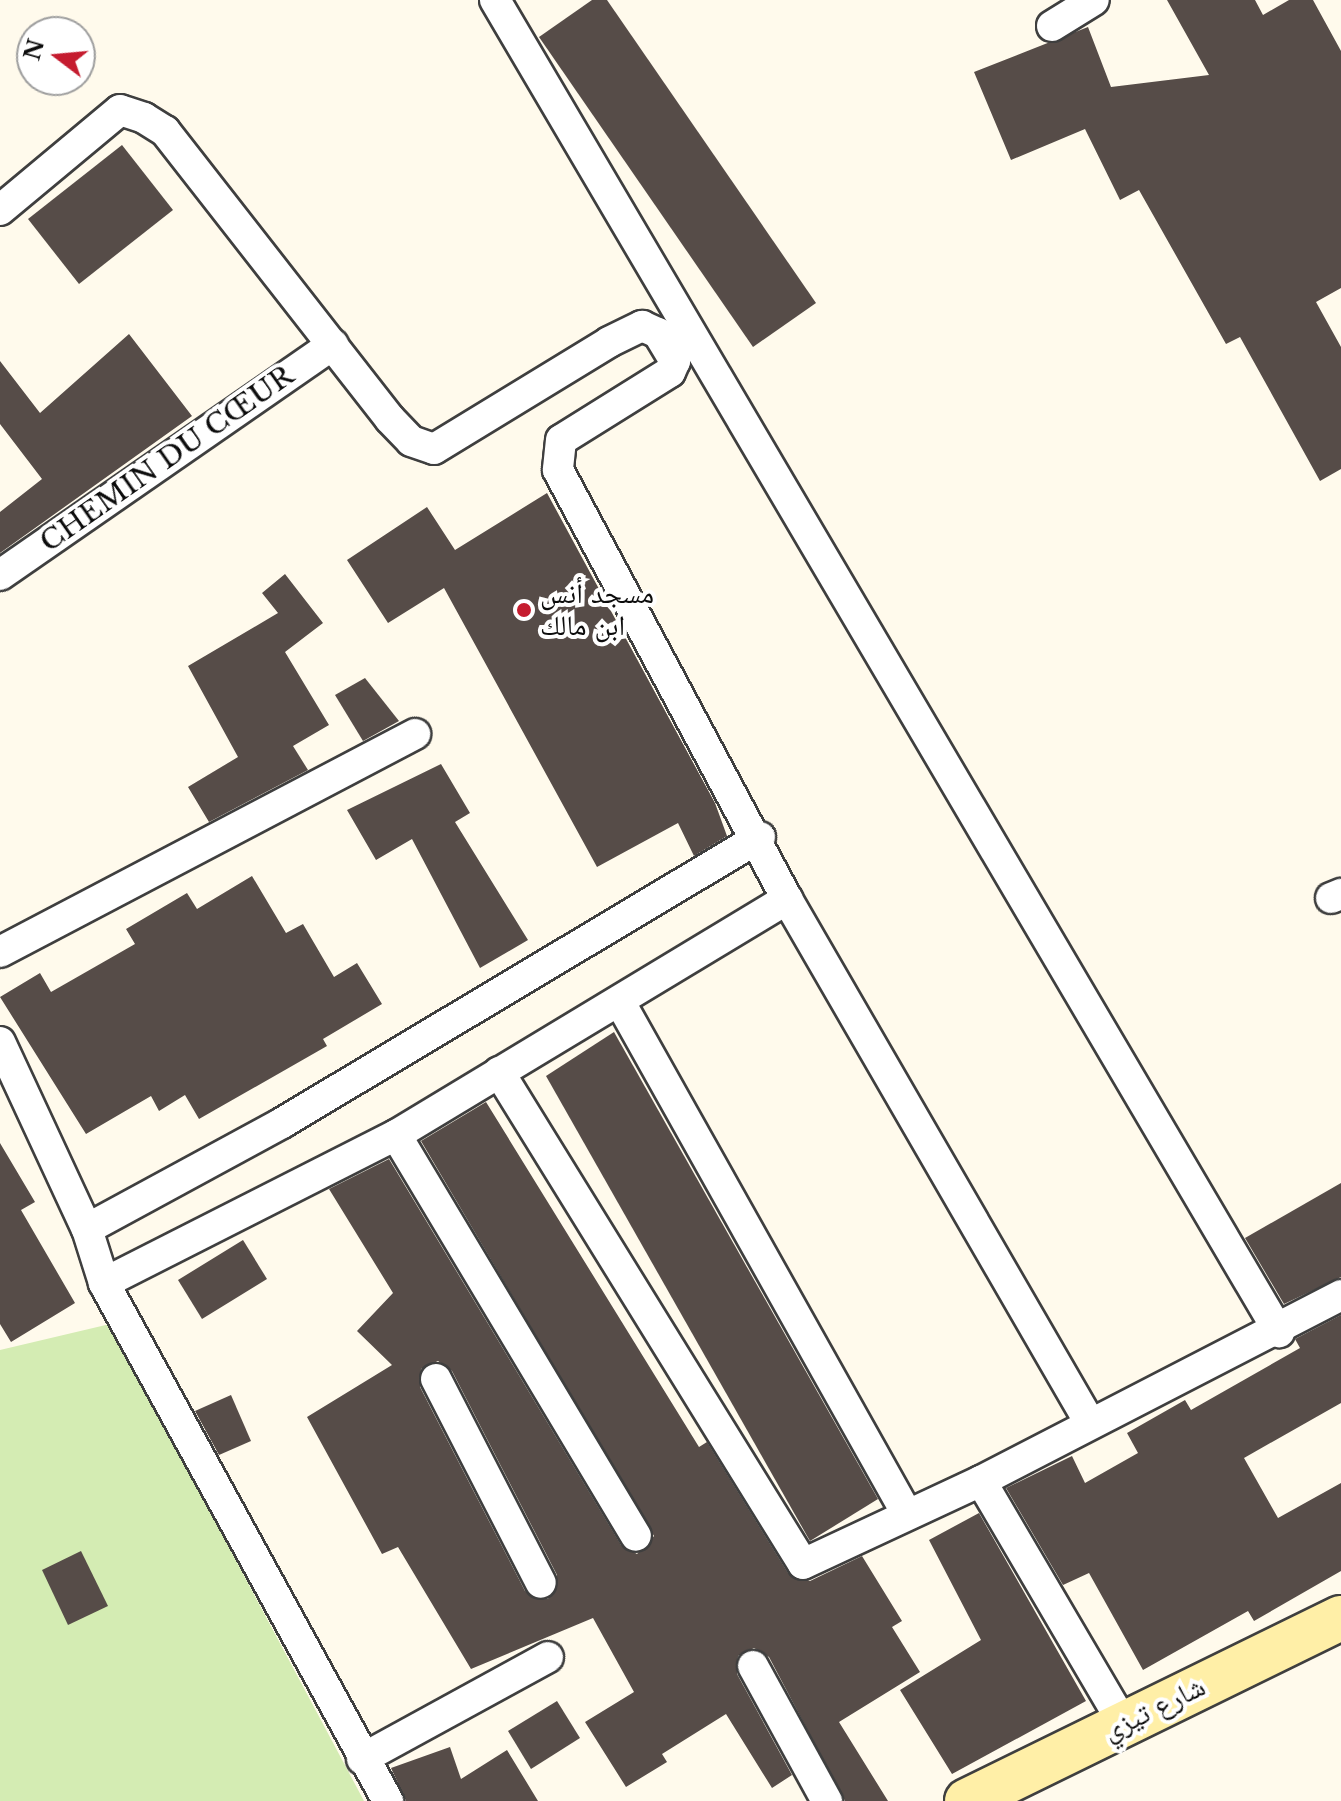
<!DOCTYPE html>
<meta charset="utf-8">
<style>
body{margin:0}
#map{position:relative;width:1341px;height:1801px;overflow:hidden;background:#fffaec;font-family:"Libre Baskerville","Noto Naskh Arabic",serif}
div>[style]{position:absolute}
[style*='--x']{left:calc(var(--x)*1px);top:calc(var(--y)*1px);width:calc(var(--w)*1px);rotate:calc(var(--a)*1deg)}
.green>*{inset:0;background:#d4ecb3}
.building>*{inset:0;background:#564c48}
.roads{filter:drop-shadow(2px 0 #3f3f3f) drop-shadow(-2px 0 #3f3f3f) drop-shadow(0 2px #3f3f3f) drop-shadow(0 -2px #3f3f3f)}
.street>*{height:30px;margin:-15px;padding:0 15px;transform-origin:15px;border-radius:15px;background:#fff}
.secondary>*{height:44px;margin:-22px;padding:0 22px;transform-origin:22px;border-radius:22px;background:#ffefa7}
.dots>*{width:22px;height:22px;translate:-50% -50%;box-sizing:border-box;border:4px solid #fff;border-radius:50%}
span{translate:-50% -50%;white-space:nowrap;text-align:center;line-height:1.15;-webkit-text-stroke:8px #fff;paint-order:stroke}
.street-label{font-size:28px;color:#0c0c0c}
.poi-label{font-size:28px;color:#0c0c0c}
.left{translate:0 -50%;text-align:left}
.north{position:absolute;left:16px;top:16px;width:80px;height:80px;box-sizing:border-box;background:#fff;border:2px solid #9e9e9e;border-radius:50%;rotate:286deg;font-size:22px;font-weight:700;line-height:32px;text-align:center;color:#0c0c0c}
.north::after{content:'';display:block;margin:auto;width:28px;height:36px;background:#c51c2f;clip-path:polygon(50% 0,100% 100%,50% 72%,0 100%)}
</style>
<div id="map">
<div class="green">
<div style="clip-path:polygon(110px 1324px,364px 1801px,0 1801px,0 1350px)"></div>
</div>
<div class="building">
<div style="clip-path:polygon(592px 0,607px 0,816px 303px,753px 347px,539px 37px)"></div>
<div style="clip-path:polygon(1167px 0,1255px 0,1263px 15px,1289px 0,1313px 0,1341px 51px,1341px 288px,1316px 302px,1341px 347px,1341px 469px,1320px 481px,1240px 337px,1226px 344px,1139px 190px,1120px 200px,1085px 129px,1011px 160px,974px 72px,1088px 27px,1111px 87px,1209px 75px)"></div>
<div style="clip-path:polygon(122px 145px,173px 210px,79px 284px,28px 219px)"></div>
<div style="clip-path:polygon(129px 334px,192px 416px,0 553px,0 512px,42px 479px,0 424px,0 361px,40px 413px)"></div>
<div style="clip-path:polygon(547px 493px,715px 803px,727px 836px,694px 856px,678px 823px,597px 867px,444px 588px,388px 623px,347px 560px,427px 507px,455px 550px)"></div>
<div style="clip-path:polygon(285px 574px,323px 623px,285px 652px,329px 725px,293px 746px,308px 770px,209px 822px,188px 787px,238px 757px,188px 666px,278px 613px,262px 593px)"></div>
<div style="clip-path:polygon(365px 678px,399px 721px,363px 741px,335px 695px)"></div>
<div style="clip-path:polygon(441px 764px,470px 813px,455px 822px,528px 940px,480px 968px,412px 839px,376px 860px,347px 810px)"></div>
<div style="clip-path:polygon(252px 876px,286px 933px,303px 924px,334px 977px,357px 963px,382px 1004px,323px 1039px,327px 1046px,199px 1119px,185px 1095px,159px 1111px,151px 1096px,86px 1134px,0 997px,40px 973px,51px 992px,135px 944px,126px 929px,187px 893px,197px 909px)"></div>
<div style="clip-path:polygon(614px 1032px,878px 1499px,810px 1541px,546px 1076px)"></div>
<div style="clip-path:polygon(evenodd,486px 1102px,699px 1447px,707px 1442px,788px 1573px,810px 1581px,862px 1556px,902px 1621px,892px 1627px,920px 1672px,839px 1722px,888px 1801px,845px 1801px,769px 1657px,754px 1648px,738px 1656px,737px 1674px,792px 1775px,772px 1788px,726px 1714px,662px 1754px,667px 1762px,626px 1787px,585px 1722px,634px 1692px,593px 1618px,471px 1669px,398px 1547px,382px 1554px,307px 1417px,392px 1365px,357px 1331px,393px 1293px,329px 1189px,389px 1159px,621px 1545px,637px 1554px,654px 1536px,421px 1141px,486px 1102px,438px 1361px,452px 1371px,557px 1575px,548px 1599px,525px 1591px,420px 1387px,421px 1369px,438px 1361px)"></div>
<div style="clip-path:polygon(0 1143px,35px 1202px,21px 1210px,75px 1303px,11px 1342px,0 1324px)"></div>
<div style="clip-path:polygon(1341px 1183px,1341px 1277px,1284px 1304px,1245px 1238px)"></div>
<div style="clip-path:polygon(243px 1240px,267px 1279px,202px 1319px,178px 1280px)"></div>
<div style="clip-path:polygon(1341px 1315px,1341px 1403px,1244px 1458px,1278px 1518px,1341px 1483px,1341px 1571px,1254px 1621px,1248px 1611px,1143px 1670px,1089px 1573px,1063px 1585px,1006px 1488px,1072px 1456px,1085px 1483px,1138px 1453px,1127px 1433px,1185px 1400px,1191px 1410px,1300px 1348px,1295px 1339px)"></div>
<div style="clip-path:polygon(231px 1395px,251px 1441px,219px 1455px,195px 1411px)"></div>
<div style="clip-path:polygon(979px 1513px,1086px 1701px,952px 1774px,900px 1690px,981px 1640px,929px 1540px)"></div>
<div style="clip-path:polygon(81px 1551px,108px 1606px,68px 1625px,42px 1570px)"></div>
<div style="clip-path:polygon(557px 1701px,580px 1738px,531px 1769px,508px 1731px)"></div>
<div style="clip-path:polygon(450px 1747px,461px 1779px,507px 1750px,538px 1801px,406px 1801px,391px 1768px)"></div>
</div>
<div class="roads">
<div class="street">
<div style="--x:495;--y:0;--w:1546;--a:59.52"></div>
<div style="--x:1052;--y:26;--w:49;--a:-31.8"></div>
<div style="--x:0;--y:210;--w:156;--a:-39.8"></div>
<div style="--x:120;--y:110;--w:25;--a:18"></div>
<div style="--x:144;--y:118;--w:25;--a:32"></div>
<div style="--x:165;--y:131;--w:365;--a:52"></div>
<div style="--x:390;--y:419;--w:30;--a:46"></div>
<div style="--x:411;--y:441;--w:24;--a:19"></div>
<div style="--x:434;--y:449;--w:205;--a:-31.4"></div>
<div style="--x:609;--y:342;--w:37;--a:-26"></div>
<div style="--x:642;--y:326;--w:17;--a:24"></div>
<div style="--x:658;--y:333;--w:33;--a:59"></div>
<div style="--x:675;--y:361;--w:12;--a:114"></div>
<div style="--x:670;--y:372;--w:128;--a:148"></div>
<div style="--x:561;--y:440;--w:30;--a:96"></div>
<div style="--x:558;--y:470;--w:486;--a:61.9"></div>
<div style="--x:787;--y:899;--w:605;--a:59.96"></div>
<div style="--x:0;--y:575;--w:405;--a:-34.7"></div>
<div style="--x:1331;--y:898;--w:11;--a:-22"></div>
<div style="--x:0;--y:952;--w:469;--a:-27.7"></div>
<div style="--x:621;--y:1004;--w:585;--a:60.72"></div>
<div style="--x:0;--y:1042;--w:206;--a:65.1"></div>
<div style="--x:87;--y:1229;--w:57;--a:72.5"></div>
<div style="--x:104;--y:1283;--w:591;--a:61.27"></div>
<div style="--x:499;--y:1072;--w:578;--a:58.29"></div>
<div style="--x:803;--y:1564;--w:196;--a:-25"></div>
<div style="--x:981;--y:1481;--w:405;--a:-27.3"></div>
<div style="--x:396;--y:1135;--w:467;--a:59.1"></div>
<div style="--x:87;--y:1229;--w:222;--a:-28.5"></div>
<div style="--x:282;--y:1123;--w:557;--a:-30.89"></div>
<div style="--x:104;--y:1283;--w:327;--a:-26.9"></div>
<div style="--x:396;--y:1135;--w:457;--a:-31.1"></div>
<div style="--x:436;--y:1379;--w:229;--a:62.8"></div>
<div style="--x:981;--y:1481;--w:281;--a:59.6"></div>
<div style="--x:753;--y:1666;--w:154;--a:61.3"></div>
<div style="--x:362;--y:1759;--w:212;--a:-28.7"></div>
</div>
<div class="secondary">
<div style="--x:967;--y:1801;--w:416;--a:-26.1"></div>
</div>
</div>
<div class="dots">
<div style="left:524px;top:610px;background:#c51c2f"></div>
</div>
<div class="street-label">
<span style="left:167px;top:459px;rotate:-35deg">CHEMIN DU CŒUR</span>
<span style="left:1154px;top:1709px;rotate:-26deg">شارع تيزي</span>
</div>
<div class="poi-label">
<span class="left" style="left:540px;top:610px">مسجد أنس<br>ابن مالك</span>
</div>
<div class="north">N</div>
</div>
